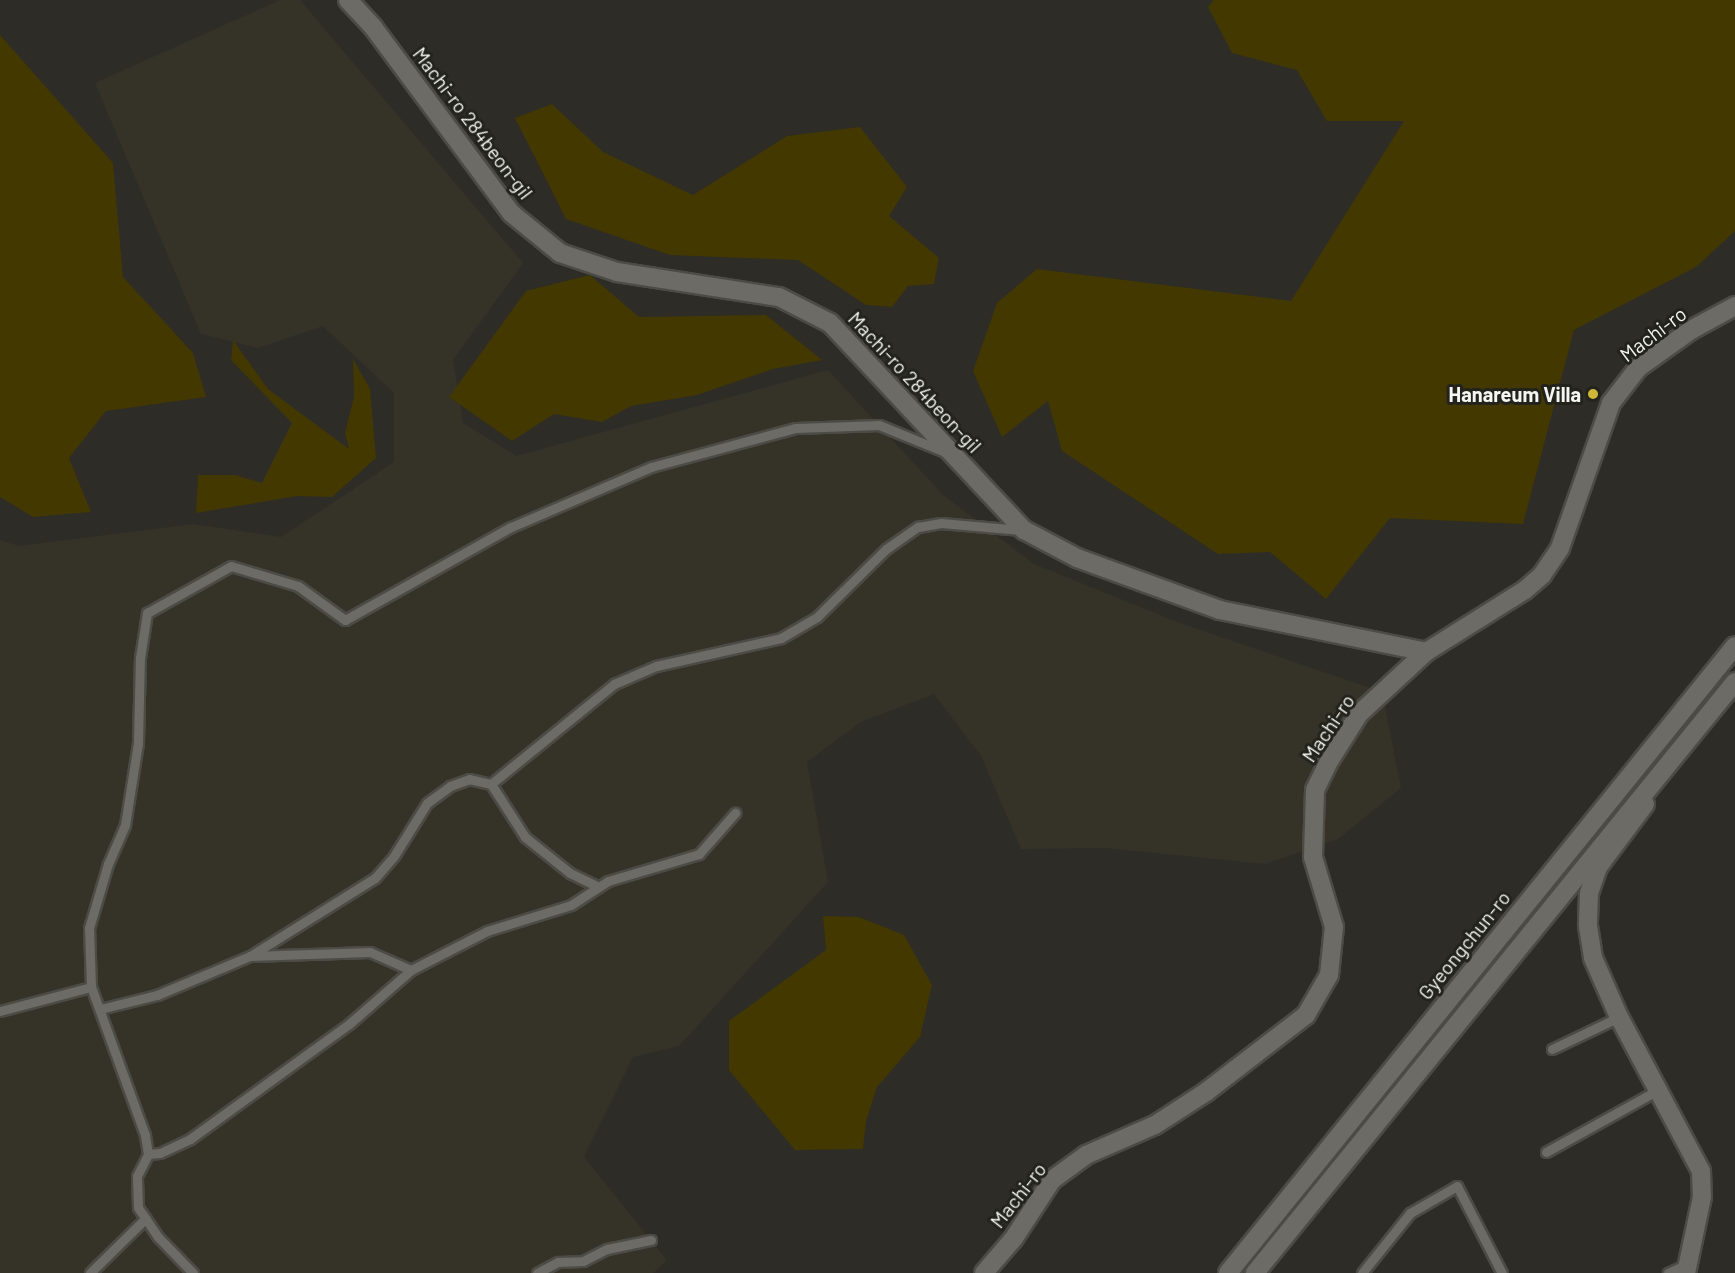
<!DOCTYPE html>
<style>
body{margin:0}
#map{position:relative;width:1735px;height:1273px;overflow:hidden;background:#2d2c27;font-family:Barlow,sans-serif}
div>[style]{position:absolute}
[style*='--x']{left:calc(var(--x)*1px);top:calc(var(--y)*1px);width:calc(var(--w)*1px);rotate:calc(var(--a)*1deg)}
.built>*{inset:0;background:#353328}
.green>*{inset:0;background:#423800}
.roads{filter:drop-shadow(2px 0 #4c4b46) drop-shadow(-2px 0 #4c4b46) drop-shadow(0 2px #4c4b46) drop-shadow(0 -2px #4c4b46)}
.lane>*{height:9px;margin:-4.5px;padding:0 4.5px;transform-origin:4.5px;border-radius:4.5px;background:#6c6b65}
.street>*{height:18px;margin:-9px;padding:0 9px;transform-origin:9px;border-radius:9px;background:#6c6b65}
.secondary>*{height:18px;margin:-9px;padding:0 9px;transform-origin:9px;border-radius:9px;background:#6c6b65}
.dots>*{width:16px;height:16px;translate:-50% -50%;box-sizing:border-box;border:3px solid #23231d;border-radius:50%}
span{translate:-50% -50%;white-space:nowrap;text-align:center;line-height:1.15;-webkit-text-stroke:6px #23231d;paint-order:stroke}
.street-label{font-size:20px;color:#f5f5f1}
.poi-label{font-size:20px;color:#f5f5f1;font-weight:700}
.right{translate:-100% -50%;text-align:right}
</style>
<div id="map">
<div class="built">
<div style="clip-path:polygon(280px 0,300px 0,523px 263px,453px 360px,463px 423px,516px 456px,828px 370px,943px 495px,1034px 564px,1180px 623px,1382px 692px,1401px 788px,1338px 839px,1265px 864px,1105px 848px,1021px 849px,981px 756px,934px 694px,861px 722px,807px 762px,828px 882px,679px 1046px,633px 1057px,584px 1157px,667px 1260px,653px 1273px,0 1273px,0 540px,19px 546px,193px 524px,281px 537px,394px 462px,394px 393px,323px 326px,258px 348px,201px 334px,95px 83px)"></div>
</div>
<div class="green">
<div style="clip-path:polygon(1214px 0,1735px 0,1735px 231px,1696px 267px,1574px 330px,1523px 524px,1390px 518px,1326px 599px,1270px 552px,1218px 554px,1062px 451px,1048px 401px,1002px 437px,973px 371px,997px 303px,1037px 269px,1291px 301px,1404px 121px,1327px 121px,1297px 70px,1232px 53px,1208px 7px)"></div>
<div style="clip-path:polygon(0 35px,113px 163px,123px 277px,193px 353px,206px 397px,106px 411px,69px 458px,91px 512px,33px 517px,0 497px)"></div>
<div style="clip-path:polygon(552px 104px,603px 152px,693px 195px,787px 136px,860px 127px,907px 187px,889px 216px,939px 258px,934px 284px,908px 286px,892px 307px,866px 305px,798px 260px,670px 255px,566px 219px,515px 118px)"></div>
<div style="clip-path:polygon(590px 275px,639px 317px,766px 315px,822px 360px,773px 369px,697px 395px,631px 406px,602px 422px,554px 414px,512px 441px,449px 397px,526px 291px)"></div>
<div style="clip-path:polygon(233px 340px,268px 389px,349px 449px,345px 433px,354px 397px,353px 359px,370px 389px,376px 458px,332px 497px,297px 496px,196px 513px,198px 475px,235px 475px,262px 483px,292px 423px,231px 360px)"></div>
<div style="clip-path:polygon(823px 916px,859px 917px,904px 935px,932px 985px,920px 1037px,877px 1087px,866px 1121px,863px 1149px,795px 1150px,729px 1070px,729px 1021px,826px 950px)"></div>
</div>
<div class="roads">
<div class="lane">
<div style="--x:491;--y:784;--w:159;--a:-39.1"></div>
<div style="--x:614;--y:684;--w:46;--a:-23.2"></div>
<div style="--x:656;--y:666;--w:128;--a:-12.6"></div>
<div style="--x:781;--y:638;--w:42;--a:-30.3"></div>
<div style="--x:817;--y:617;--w:97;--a:-44.6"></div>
<div style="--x:886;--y:549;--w:39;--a:-35"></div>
<div style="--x:918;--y:527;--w:23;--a:-10"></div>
<div style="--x:941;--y:523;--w:80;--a:5"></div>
<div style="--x:491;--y:784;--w:63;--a:57.3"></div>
<div style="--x:525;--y:837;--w:58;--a:38.7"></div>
<div style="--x:570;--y:873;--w:30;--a:26"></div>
<div style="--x:250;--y:956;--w:120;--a:-1.9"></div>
<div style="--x:370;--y:952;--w:45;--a:23.7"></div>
<div style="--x:100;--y:1009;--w:59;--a:-13.8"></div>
<div style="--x:157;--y:995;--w:101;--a:-22.8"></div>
<div style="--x:250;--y:956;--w:147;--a:-32"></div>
<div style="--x:375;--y:878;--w:29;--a:-49"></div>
<div style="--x:394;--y:856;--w:62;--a:-58.1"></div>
<div style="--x:427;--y:803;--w:29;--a:-36"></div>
<div style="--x:450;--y:786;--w:20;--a:-20"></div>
<div style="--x:469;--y:779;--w:23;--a:13"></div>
<div style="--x:0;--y:1011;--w:94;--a:-14.8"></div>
<div style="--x:1552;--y:1049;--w:74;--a:-25.5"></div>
<div style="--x:1546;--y:1152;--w:128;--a:-29"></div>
<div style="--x:148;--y:1154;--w:12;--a:-5"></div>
<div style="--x:160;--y:1153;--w:33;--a:-25"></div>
<div style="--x:190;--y:1139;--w:196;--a:-35.9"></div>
<div style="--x:349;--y:1024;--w:82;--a:-41.1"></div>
<div style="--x:411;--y:970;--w:85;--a:-27.2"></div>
<div style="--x:487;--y:931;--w:88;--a:-17.2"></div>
<div style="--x:571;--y:905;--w:44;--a:-33"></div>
<div style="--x:608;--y:881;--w:95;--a:-16.5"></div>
<div style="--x:699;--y:854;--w:55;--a:-48.7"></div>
<div style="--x:90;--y:1273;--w:78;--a:-44.5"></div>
<div style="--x:193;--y:1273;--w:50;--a:-134.2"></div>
<div style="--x:158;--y:1237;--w:36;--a:-124"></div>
<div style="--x:138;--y:1207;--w:31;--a:-92"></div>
<div style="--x:137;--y:1176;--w:25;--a:-63"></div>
<div style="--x:148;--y:1154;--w:19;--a:-99"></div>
<div style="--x:145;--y:1135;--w:158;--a:-110"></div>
<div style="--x:91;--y:987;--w:59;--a:-91.9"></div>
<div style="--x:89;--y:928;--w:67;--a:-73.5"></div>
<div style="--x:108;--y:864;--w:43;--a:-66.4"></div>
<div style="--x:125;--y:825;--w:83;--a:-81"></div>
<div style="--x:138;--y:743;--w:85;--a:-88.7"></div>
<div style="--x:140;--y:658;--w:46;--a:-81.2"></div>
<div style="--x:147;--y:613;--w:96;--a:-29.2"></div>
<div style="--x:231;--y:566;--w:70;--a:16.6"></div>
<div style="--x:298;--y:586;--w:58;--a:35.9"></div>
<div style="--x:345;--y:620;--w:190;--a:-29.3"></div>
<div style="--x:511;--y:527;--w:152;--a:-23.2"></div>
<div style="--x:651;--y:467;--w:150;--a:-15.1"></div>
<div style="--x:796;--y:428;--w:83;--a:-2.1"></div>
<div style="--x:879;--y:425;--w:71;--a:22.2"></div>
<div style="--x:537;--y:1273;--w:24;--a:-28"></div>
<div style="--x:558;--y:1262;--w:25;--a:-2"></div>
<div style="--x:583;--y:1261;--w:27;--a:-27"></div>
<div style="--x:607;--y:1249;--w:45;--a:-11.6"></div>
<div style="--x:1362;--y:1273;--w:77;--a:-51.3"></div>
<div style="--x:1410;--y:1213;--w:54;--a:-29.9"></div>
<div style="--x:1457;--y:1186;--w:98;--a:62.7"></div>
<div style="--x:1668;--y:1273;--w:21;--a:-25"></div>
</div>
<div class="street">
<div style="--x:348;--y:0;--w:37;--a:47"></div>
<div style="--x:373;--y:27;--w:232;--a:53.4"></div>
<div style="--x:511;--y:213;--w:63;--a:39.2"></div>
<div style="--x:560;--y:253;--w:60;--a:18.4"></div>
<div style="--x:617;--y:272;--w:164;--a:8.8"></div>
<div style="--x:779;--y:297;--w:57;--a:27"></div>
<div style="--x:830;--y:323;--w:284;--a:46.9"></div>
<div style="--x:1024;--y:530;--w:60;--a:27.8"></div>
<div style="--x:1077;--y:558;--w:152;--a:20"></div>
<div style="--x:1220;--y:610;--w:210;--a:11.5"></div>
<div style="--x:1645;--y:804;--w:79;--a:126.7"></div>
<div style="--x:1598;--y:867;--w:28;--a:109"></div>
<div style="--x:1589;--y:893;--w:33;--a:92"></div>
<div style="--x:1588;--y:926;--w:32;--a:81"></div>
<div style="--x:1593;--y:958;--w:64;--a:66.2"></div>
<div style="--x:1619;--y:1017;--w:174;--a:62"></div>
<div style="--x:1701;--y:1171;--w:26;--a:88"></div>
<div style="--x:1702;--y:1197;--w:78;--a:101.9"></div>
</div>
<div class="secondary">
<div style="--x:984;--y:1273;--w:46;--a:-49.4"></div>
<div style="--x:1014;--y:1238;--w:69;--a:-56.8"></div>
<div style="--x:1052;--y:1180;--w:42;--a:-36.3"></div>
<div style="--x:1086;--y:1155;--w:75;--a:-23.5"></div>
<div style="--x:1155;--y:1125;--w:61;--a:-32.9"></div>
<div style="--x:1206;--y:1092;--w:126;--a:-37.6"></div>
<div style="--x:1306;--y:1015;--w:46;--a:-60.1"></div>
<div style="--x:1329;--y:975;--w:48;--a:-84.1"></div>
<div style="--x:1334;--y:927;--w:73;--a:-106.7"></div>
<div style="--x:1313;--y:857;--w:67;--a:-88.3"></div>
<div style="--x:1315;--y:790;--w:30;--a:-64"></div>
<div style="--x:1328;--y:763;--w:58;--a:-57.7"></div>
<div style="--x:1359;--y:714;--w:91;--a:-42.8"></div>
<div style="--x:1426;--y:652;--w:117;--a:-32.1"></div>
<div style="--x:1525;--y:590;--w:23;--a:-41"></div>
<div style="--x:1542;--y:575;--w:32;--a:-56"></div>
<div style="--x:1560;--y:548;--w:154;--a:-70.6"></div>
<div style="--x:1611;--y:403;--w:44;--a:-52.4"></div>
<div style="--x:1638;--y:368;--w:65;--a:-35.6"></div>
<div style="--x:1691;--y:330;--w:50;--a:-28.6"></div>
<div style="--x:1228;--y:1273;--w:806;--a:-51.04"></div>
<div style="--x:1255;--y:1273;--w:761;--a:-50.92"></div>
</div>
</div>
<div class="dots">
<div style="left:1593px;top:394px;background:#ceb837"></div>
</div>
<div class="street-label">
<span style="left:473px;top:123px;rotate:53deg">Machi-ro 284beon-gil</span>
<span style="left:1653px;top:334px;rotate:-37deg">Machi-ro</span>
<span style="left:915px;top:382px;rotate:47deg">Machi-ro 284beon-gil</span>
<span style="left:1328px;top:728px;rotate:-56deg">Machi-ro</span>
<span style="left:1464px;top:945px;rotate:-51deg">Gyeongchun-ro</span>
<span style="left:1018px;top:1195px;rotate:-52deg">Machi-ro</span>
</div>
<div class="poi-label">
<span class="right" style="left:1581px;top:394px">Hanareum Villa</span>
</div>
</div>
